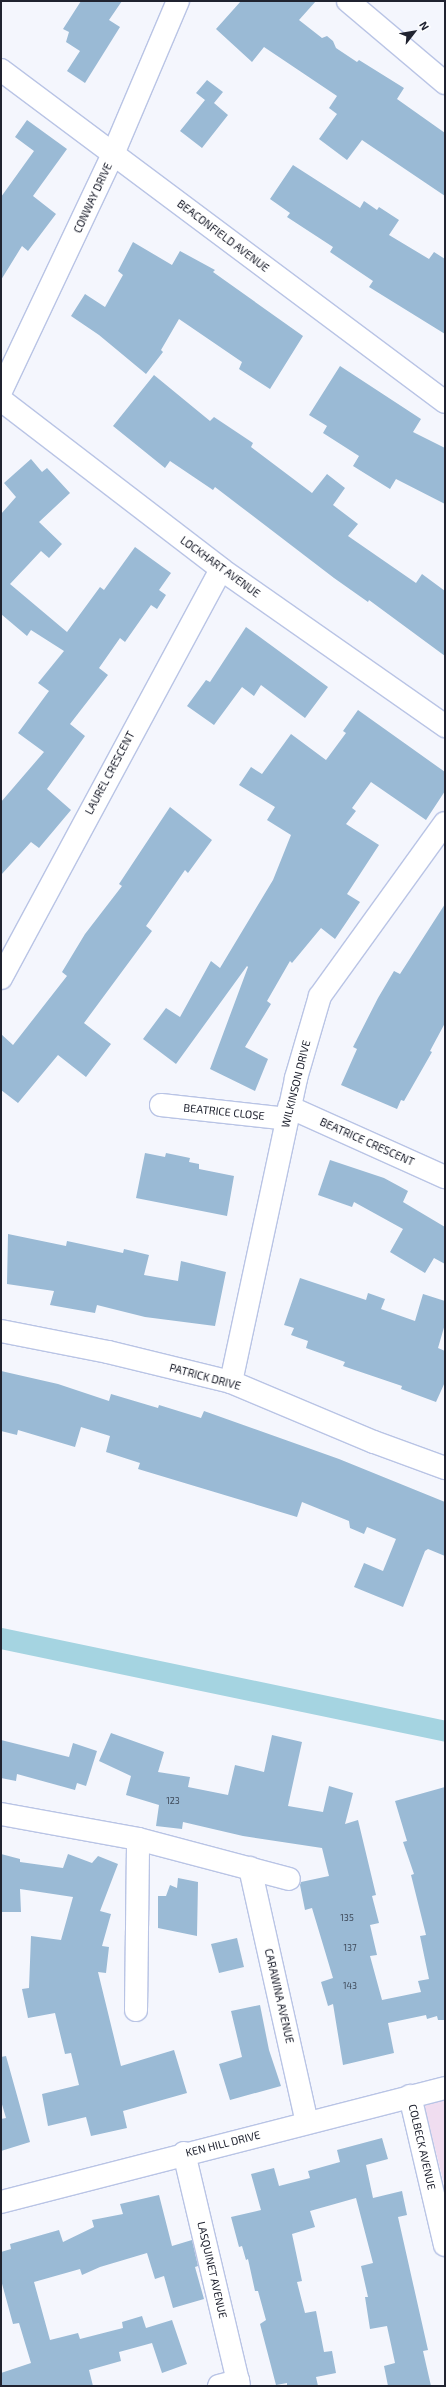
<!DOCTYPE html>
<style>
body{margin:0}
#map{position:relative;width:446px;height:2387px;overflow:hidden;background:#f4f6fd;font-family:"Exo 2",sans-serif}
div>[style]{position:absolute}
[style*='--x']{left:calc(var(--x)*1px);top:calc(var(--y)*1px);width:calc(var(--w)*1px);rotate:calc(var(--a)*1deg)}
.green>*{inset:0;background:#f0ddf0}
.canal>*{height:21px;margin:-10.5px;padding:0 10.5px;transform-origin:10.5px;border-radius:10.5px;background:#a5d4e1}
.building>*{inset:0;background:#9abad5}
.roads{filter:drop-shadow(1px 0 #b9c4e5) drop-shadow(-1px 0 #b9c4e5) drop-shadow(0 1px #b9c4e5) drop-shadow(0 -1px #b9c4e5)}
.minor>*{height:22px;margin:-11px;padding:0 11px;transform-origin:11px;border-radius:11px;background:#fff}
.tertiary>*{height:22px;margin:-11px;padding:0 11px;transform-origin:11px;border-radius:11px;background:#fff}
span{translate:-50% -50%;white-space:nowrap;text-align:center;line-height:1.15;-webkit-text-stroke:3px #fff;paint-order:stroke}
.number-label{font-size:9px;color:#3e4959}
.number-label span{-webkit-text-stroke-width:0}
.street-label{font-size:11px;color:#202330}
.frame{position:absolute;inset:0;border:2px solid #202330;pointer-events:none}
.north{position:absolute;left:394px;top:12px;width:40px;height:40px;-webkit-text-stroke:3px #fff;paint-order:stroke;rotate:59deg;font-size:11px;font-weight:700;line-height:16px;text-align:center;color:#202330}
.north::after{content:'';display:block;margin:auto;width:14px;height:18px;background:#202330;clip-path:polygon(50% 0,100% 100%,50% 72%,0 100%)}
</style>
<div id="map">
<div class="green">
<div style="clip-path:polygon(445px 2099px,445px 2188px,424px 2104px)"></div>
</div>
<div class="canal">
<div style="--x:1;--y:1638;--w:454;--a:11.8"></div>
</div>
<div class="building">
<div style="clip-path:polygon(81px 1px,122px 1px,109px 20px,120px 27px,85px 83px,67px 71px,80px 51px,66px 42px,69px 32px,63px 29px)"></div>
<div style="clip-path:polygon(241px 1px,316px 1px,299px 20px,322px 38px,327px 36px,333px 41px,336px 48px,357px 62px,359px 60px,404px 88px,397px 99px,445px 133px,445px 196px,362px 140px,347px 160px,319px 139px,337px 114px,329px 108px,337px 96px,264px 47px,252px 62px,216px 29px)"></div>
<div style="clip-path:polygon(207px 80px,223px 92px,214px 103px,228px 115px,202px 148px,180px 131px,205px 100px,196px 93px)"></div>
<div style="clip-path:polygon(27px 120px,67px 149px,33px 196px,56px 214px,28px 251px,22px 246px,1px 280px,1px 197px,34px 151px,15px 137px)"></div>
<div style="clip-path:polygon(293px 165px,360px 208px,364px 201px,377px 210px,379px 207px,399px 220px,389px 235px,429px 259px,434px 252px,445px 259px,445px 334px,369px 287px,373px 281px,330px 252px,333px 247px,287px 217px,290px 213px,270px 199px)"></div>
<div style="clip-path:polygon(133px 242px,172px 265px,180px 251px,215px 270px,213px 272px,303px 336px,270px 389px,239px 369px,242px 362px,179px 319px,161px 350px,163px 352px,146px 374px,99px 335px,71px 316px,85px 294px,105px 307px,123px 275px,118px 271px)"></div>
<div style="clip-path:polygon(340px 366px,421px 419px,413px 432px,445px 448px,445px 504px,396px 479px,390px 489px,353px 466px,359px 456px,323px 433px,327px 426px,309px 415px)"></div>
<div style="clip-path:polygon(154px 375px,210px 421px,214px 417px,253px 443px,251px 447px,312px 493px,327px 474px,345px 488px,333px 505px,358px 524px,348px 536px,416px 583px,422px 574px,445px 591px,445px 656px,369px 600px,368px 602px,334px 578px,215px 487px,213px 490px,170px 461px,165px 468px,113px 426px)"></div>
<div style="clip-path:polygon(31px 459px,42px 472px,47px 468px,70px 493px,39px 522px,62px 544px,49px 558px,41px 551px,10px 584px,67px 632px,100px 587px,104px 590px,135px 547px,171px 573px,159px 590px,166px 595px,157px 609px,151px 605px,125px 642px,120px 638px,99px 668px,108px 675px,70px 724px,85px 736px,47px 789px,71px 810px,39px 848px,31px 842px,1px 875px,1px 802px,44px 752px,18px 733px,49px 691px,38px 683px,64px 651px,31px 630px,27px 636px,1px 614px,1px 514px,16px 497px,4px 483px)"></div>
<div style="clip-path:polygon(246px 627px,328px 687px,305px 718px,261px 685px,254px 696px,242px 687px,214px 725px,187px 706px,206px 680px,210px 682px)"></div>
<div style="clip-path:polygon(358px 710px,445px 772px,445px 791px,426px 820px,371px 782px,352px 808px,356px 811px,346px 824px,379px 845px,347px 894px,360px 902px,335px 939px,321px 928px,292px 963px,290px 961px,267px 1001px,271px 1004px,245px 1047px,268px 1059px,255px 1091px,210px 1069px,248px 967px,247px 966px,176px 1064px,143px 1039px,166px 1008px,180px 1017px,211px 961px,220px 968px,273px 880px,291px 835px,267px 820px,275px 807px,239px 785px,251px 767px,262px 774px,291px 734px,326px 760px,346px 733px,343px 731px)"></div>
<div style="clip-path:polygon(170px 807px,212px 840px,188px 873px,185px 870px,146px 926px,152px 931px,84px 1023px,111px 1044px,86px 1077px,58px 1055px,18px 1103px,1px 1090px,1px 1034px,13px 1045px,67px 976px,62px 972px,85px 934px,122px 886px,119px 884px)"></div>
<div style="clip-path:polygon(445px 904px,445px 1023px,430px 1051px,432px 1052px,404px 1101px,401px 1100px,397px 1109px,341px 1085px,357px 1049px,353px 1047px,378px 998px,394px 971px,400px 974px)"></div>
<div style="clip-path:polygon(145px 1153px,165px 1157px,166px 1153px,190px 1158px,189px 1162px,199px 1164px,199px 1169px,234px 1176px,227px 1216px,136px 1198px)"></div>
<div style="clip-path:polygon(330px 1160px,384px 1178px,408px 1191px,403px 1202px,445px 1227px,445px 1264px,434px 1258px,425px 1273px,390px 1252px,403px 1229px,354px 1202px,352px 1207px,318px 1195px)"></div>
<div style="clip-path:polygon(8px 1234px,66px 1246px,67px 1241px,123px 1253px,124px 1249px,149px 1255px,144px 1275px,178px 1281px,181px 1261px,226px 1272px,215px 1326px,145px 1317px,97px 1305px,95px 1313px,50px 1305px,54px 1291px,7px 1284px)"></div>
<div style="clip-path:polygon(300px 1278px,366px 1300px,368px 1293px,385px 1299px,381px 1309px,415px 1321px,423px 1294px,445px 1301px,445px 1324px,438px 1348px,445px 1351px,445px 1382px,436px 1402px,401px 1389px,402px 1386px,343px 1366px,345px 1362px,306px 1348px,308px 1341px,291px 1335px,294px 1328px,284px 1325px)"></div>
<div style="clip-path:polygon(1px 1371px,58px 1384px,109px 1401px,111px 1394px,158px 1408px,159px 1405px,201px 1418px,204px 1411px,339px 1459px,445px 1502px,445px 1556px,428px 1549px,425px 1551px,403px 1607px,354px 1587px,364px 1563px,383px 1571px,396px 1539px,367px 1527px,364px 1534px,350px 1528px,349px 1521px,302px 1502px,297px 1517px,138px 1469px,140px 1463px,106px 1452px,110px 1436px,81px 1427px,75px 1447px,18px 1430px,17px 1435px,1px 1431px)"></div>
<div style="clip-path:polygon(111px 1733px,164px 1752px,158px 1772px,190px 1777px,188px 1787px,228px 1795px,235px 1765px,264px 1772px,272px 1735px,302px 1742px,288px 1806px,323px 1812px,329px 1786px,353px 1793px,345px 1824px,358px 1820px,376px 1895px,372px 1896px,379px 1923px,370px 1925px,377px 1955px,370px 1956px,382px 2000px,421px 1992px,418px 1981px,429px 1979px,420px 1936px,426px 1935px,411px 1875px,414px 1874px,403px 1842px,407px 1841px,395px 1801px,445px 1787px,445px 2020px,438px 2020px,437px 2016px,427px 2019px,426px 2015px,388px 2023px,394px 2053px,343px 2065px,333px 2004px,328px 2006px,321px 1982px,333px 1978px,312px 1908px,305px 1910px,300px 1885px,301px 1882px,329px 1876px,322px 1848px,243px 1836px,183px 1822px,182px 1829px,156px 1826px,159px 1805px,126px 1795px,131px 1776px,99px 1761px)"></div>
<div style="clip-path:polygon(1px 1740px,69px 1757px,73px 1743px,97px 1751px,86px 1786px,77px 1783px,75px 1790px,17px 1774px,16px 1781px,1px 1778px)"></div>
<div style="clip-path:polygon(1px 1854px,20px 1859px,20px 1862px,63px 1868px,68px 1854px,92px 1863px,98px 1856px,118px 1864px,100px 1911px,111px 1914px,102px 1946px,109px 1947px,106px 1973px,98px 1972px,121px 2066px,174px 2050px,187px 2093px,123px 2111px,127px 2128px,91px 2136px,86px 2117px,48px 2126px,42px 2094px,79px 2085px,71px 2053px,65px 2054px,55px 2013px,28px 2018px,22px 1989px,29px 1988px,31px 1936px,61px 1940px,73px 1897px,20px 1889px,21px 1912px,1px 1912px)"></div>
<div style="clip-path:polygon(178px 1878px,198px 1882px,197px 1936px,158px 1928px,158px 1896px,166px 1896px,170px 1885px,177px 1888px)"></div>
<div style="clip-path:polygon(237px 1938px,244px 1967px,219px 1973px,211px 1944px)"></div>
<div style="clip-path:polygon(260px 2005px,269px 2050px,281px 2086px,230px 2100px,219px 2064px,242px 2057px,231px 2011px)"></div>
<div style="clip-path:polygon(6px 2056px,30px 2142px,1px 2151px,1px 2119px,6px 2118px,1px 2101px,1px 2057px)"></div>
<div style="clip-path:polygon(382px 2138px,388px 2159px,366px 2165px,373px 2198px,402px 2191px,407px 2215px,398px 2217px,428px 2350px,423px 2351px,431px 2386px,388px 2386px,384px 2366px,395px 2363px,387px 2326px,370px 2329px,365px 2297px,368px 2297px,361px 2266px,373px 2263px,356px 2198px,310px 2211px,315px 2227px,292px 2234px,302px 2281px,297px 2282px,305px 2313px,316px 2311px,324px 2352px,332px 2351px,336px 2373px,316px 2377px,318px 2386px,287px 2386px,287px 2383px,276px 2385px,260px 2324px,266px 2320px,258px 2291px,255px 2291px,248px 2259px,246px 2260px,242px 2246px,239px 2247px,231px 2217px,261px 2210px,251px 2174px,274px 2168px,279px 2186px,310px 2178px,308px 2171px,340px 2162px,337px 2150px)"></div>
<div style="clip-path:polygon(159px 2195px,172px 2246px,192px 2240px,198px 2266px,195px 2267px,204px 2299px,173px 2308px,164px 2276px,155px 2279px,147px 2253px,100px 2267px,82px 2275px,80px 2269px,34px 2282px,50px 2340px,78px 2333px,80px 2339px,123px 2328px,122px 2322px,142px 2316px,146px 2328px,172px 2320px,187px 2364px,162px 2373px,152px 2343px,119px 2352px,121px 2361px,89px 2370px,93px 2386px,1px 2386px,1px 2373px,31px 2363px,19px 2323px,13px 2324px,1px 2280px,1px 2252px,11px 2249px,10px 2244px,59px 2230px,63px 2242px,94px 2227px,92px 2220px,123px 2214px,120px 2204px)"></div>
</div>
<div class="roads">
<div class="minor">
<div style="--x:1;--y:70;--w:554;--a:36.79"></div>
<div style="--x:1;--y:391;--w:262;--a:-64.7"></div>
<div style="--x:113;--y:154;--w:166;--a:-67"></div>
<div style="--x:1;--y:400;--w:277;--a:37.5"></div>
<div style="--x:221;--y:569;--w:274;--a:35"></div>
<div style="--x:1;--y:978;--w:464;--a:-61.7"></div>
<div style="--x:161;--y:1105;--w:127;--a:6.3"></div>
<div style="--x:289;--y:1107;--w:171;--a:24.2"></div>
<div style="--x:1;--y:1331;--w:109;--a:11.1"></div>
<div style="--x:108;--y:1352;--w:127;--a:13.7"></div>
<div style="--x:231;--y:1382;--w:155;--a:22.8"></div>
<div style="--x:374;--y:1442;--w:76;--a:20.1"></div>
<div style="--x:231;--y:1382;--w:311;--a:-77.9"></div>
<div style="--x:296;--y:1078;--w:85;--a:-73.7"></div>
<div style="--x:320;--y:996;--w:213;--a:-54.2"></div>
<div style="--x:1;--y:1814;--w:139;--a:10.3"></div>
<div style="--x:138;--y:1839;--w:156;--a:14.8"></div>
<div style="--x:250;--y:1868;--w:261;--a:77.4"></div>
<div style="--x:136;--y:2010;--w:171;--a:-89.3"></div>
<div style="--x:410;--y:2096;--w:153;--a:76.8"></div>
<div style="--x:184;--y:2153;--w:239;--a:76.7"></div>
<div style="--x:1;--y:2202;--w:458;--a:-14.4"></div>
<div style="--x:219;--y:2386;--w:20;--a:-15"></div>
</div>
<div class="tertiary">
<div style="--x:348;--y:1;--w:127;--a:40.2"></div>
</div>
</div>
<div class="number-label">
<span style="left:173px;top:1801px">123</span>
<span style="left:347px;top:1918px">135</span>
<span style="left:350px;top:1948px">137</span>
<span style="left:350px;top:1986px">143</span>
</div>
<div class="street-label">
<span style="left:93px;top:198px;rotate:-65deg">CONWAY DRIVE</span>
<span style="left:223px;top:236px;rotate:37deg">BEACONFIELD AVENUE</span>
<span style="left:220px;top:567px;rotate:36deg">LOCKHART AVENUE</span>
<span style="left:110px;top:773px;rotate:-62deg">LAUREL CRESCENT</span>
<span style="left:296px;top:1084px;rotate:-76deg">WILKINSON DRIVE</span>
<span style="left:224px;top:1112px;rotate:6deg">BEATRICE CLOSE</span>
<span style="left:367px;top:1142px;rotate:24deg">BEATRICE CRESCENT</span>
<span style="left:205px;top:1377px;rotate:15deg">PATRICK DRIVE</span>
<span style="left:279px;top:1996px;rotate:77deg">CARAWINA AVENUE</span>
<span style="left:223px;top:2144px;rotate:-14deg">KEN HILL DRIVE</span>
<span style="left:422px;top:2147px;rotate:77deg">COLBECK AVENUE</span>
<span style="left:212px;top:2270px;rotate:77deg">LASQUINET AVENUE</span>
</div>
<div class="frame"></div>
<div class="north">N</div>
</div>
